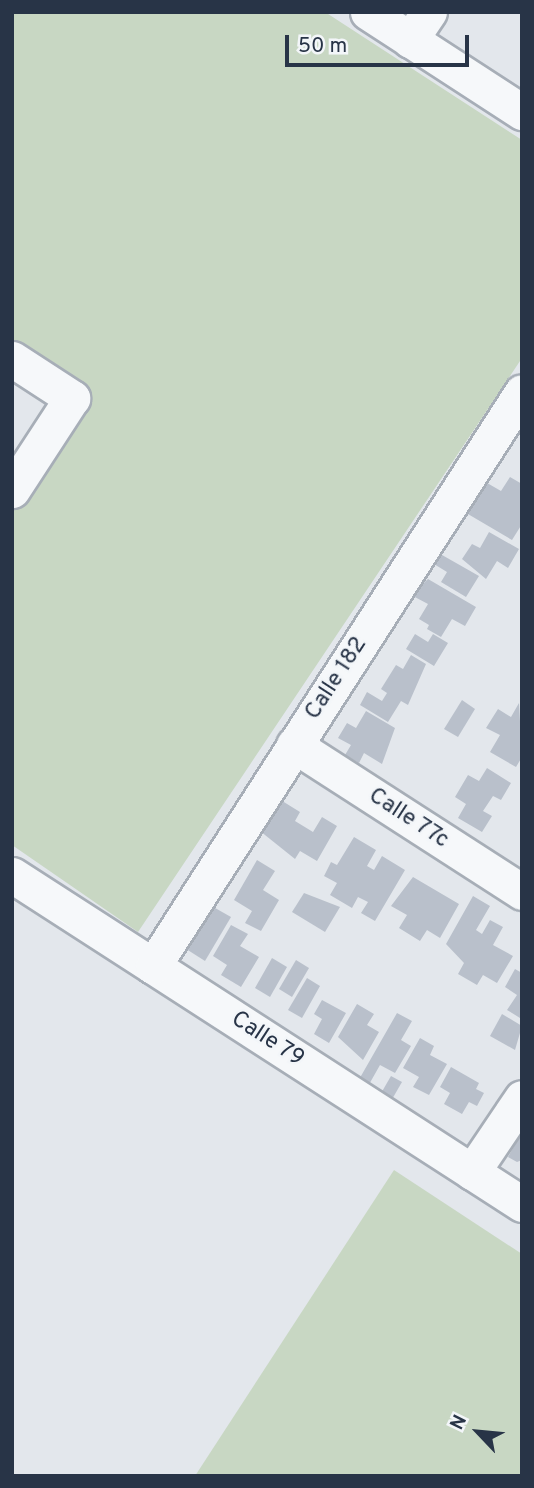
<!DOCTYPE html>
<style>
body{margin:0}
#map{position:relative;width:534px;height:1488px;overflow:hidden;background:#e3e7ec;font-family:Overpass,sans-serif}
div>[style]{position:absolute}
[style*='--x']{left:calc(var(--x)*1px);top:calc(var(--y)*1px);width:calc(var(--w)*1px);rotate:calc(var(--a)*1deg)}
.green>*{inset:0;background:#c8d7c3}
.building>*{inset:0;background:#b9c0cb}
.roads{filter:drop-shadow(2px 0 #a7aeb7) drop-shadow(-2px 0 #a7aeb7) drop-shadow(0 2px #a7aeb7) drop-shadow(0 -2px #a7aeb7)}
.minor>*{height:35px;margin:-17.5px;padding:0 17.5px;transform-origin:17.5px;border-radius:17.5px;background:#f6f8fa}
span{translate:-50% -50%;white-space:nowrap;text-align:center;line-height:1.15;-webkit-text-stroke:5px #f3f6f9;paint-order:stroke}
.street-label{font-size:23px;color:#283447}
.frame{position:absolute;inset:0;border:14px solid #283447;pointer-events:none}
.north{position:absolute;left:443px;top:1397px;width:70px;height:70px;-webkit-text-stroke:5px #f3f6f9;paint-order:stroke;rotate:296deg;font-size:19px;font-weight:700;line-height:28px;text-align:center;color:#283447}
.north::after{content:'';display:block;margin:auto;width:24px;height:32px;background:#283447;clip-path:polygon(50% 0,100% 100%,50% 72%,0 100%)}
.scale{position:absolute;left:285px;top:35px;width:184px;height:32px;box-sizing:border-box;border:4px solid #283447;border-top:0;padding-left:9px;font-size:21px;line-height:24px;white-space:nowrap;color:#283447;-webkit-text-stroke:5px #f3f6f9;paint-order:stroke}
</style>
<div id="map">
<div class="green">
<div style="clip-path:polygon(12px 12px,325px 12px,522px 140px,522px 358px,138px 932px,12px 845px,12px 501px,87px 390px,12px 339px)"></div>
<div style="clip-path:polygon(394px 1170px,522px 1254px,522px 1476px,195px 1476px)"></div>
</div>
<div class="building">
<div style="clip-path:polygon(475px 476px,501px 491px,510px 477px,522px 484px,522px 524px,512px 540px,456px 507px)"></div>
<div style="clip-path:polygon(489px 532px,519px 549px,508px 568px,497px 561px,486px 579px,462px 559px,472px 544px,480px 548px)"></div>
<div style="clip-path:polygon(435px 551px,479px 576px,466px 597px,441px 582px,447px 572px,429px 561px)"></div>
<div style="clip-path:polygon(428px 579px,476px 607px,465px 626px,452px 619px,441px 637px,427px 629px,429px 625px,419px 619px,428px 604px,411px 595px)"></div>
<div style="clip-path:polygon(415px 634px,428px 642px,433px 634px,448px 643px,434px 666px,406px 649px)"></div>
<div style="clip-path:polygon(411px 655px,426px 664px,408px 705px,401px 701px,388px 722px,360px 705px,367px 692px,382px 701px,387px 693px,381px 689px,396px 665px,403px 669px)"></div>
<div style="clip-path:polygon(462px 700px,475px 709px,458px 737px,444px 729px)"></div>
<div style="clip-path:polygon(519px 703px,522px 757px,516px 767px,490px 752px,500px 735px,486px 728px,498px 709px,511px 717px)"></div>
<div style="clip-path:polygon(366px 711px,395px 728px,382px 764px,364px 753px,359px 763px,345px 755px,351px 745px,338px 738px,347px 723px,356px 728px)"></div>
<div style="clip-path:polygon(487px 768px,511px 783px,501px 800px,493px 796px,483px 811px,492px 816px,482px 832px,458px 818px,466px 804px,455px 797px,468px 775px,479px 781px)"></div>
<div style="clip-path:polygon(279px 799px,300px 812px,295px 821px,313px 832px,322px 817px,337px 826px,317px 861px,300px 851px,295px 859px,260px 831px)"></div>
<div style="clip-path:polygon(354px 837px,376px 850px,367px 866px,374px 870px,382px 856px,405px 870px,375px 921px,361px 913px,368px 902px,358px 897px,352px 908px,330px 895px,337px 883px,324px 876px,331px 862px,337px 865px)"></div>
<div style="clip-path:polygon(257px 860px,275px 871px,263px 890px,279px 900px,261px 931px,245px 923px,252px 911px,234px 900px)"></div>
<div style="clip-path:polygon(413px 877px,459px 904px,440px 938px,427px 930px,420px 941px,399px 928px,407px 915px,391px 906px)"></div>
<div style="clip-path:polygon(304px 893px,340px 907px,325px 932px,292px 912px)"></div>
<div style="clip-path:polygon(473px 896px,490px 906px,476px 930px,482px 934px,490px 920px,503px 927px,493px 945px,513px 956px,497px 983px,483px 975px,477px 985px,458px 974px,464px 963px,446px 944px)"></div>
<div style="clip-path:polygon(208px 904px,231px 917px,205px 961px,183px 947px)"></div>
<div style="clip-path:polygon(231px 925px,248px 934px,240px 946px,259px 957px,241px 987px,221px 975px,227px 965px,213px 956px)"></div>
<div style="clip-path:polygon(272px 958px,287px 967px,270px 997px,255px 988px)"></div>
<div style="clip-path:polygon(296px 960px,309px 968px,292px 997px,279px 989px)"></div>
<div style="clip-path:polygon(515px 969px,522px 973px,520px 1018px,507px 1010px,517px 995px,505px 987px)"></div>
<div style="clip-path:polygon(307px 978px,320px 986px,302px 1018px,288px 1010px)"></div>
<div style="clip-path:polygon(322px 1000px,346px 1013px,329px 1043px,314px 1034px,322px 1019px,314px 1014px)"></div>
<div style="clip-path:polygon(357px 1004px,374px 1014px,367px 1025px,379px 1032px,363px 1060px,338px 1037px)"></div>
<div style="clip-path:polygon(397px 1013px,412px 1021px,401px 1040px,411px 1046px,395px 1073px,380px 1065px,367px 1088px,357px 1083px)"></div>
<div style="clip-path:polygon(502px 1014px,522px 1026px,515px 1050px,490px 1036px)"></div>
<div style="clip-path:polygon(420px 1038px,434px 1046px,430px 1055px,447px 1064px,429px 1095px,413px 1087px,419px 1077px,403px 1068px)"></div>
<div style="clip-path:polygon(451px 1067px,479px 1083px,476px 1089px,484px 1093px,477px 1106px,469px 1102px,462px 1114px,444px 1104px,450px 1093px,440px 1087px)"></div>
<div style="clip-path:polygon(391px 1076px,402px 1082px,391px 1101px,380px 1095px)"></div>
<div style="clip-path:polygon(522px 1132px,522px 1160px,517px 1162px,508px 1157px)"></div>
</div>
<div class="roads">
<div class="minor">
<div style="--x:368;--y:12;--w:184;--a:33"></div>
<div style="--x:410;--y:40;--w:34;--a:-56"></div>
<div style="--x:12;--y:359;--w:72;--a:33"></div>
<div style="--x:72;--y:398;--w:110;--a:123.1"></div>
<div style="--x:294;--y:745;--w:271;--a:32.8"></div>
<div style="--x:12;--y:875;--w:607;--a:32.83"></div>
<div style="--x:153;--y:966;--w:682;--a:-57.26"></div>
<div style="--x:472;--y:1172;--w:89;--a:-56"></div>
</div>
</div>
<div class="street-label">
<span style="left:337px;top:679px;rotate:-57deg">Calle 182</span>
<span style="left:408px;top:819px;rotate:33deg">Calle 77c</span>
<span style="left:267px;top:1040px;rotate:33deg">Calle 79</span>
</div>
<div class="frame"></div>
<div class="north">N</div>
<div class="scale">50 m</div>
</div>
